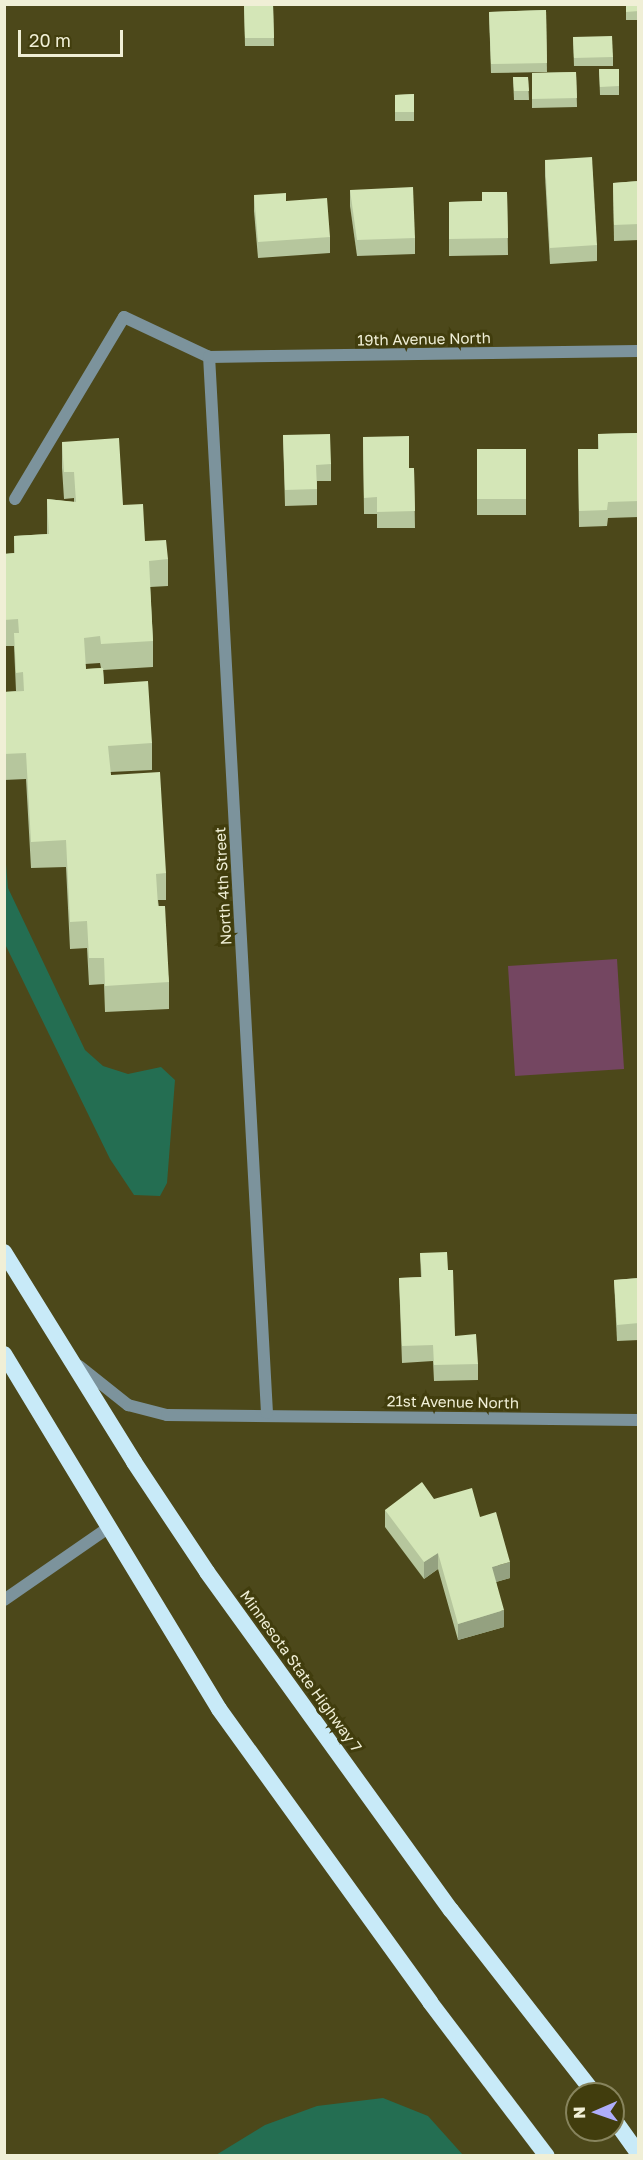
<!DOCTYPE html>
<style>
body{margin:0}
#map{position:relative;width:643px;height:2160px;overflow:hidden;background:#4c481a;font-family:"Golos Text",sans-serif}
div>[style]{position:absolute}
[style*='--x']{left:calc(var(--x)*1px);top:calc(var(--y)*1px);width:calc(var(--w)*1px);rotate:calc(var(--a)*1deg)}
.green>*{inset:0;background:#744661}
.water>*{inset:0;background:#246e52}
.service>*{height:12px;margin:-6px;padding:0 6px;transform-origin:6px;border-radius:6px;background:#7c939c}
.minor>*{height:12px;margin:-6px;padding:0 6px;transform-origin:6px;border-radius:6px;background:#7c939c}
.trunk>*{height:16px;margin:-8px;padding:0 8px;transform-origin:8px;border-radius:8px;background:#c8eaf8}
.wall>*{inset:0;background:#b6c69d}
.shaded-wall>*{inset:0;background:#94a180}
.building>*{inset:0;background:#d4e6b7}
span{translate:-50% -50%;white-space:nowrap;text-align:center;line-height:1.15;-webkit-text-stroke:6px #413d0d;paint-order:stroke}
.street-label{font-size:15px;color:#f0efd6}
.frame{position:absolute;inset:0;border:6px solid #f0efd6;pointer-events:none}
.north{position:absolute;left:565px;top:2082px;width:60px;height:60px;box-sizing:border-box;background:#413d0d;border:2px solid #87845d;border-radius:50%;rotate:268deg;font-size:16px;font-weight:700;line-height:24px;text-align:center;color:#f0efd6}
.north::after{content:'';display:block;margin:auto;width:21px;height:27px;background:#afaefa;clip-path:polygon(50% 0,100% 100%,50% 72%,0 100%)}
.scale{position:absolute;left:18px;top:30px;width:105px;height:27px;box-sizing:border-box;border:3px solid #f0efd6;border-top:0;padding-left:8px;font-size:18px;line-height:21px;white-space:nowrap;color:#f0efd6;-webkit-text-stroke:4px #413d0d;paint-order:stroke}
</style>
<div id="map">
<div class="green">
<div style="clip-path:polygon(617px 959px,624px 1069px,515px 1076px,508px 966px)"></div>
</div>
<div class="water">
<div style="clip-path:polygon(5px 852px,8px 888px,85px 1050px,103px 1066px,128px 1074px,161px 1067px,175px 1080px,167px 1183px,160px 1196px,134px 1195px,110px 1159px,5px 944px)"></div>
<div style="clip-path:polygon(383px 2098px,428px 2116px,463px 2155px,216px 2155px,265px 2125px,317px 2106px)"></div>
</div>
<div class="service">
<div style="--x:15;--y:499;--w:212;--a:-59.1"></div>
<div style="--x:124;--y:317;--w:94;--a:25.2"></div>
</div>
<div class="minor">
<div style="--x:79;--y:1366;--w:63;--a:38.5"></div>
<div style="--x:128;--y:1405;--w:40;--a:14.4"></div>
<div style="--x:167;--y:1415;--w:471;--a:0.6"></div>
<div style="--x:267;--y:1413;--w:1058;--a:-93.14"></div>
<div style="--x:209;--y:357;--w:429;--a:-0.8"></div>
<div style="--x:4;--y:1600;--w:126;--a:-34.7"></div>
</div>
<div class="trunk">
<div style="--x:4;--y:1252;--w:247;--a:58.2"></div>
<div style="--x:134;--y:1462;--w:132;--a:56.4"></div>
<div style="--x:207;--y:1572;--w:417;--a:54.2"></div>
<div style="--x:451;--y:1910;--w:234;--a:52"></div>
<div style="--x:4;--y:1354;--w:415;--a:58.8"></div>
<div style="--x:219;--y:1709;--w:361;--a:54.2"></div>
<div style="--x:430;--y:2002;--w:193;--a:52.8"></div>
<div style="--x:613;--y:2118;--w:43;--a:54.5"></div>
</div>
<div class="wall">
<div style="clip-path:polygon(244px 4px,273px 4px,274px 46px,245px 46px)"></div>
<div style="clip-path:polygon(626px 4px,639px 4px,639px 20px,626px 20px)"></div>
<div style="clip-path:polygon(546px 10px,547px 72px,491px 73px,489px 12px)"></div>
<div style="clip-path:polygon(573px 37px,613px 57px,613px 66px,574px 66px)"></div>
<div style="clip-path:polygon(599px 69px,619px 69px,619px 95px,600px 95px)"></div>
<div style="clip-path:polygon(576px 72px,577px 107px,532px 108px,532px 73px)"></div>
<div style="clip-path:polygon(513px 77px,528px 77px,529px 100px,514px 100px)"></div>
<div style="clip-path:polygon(414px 94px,414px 121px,395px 121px,395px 95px)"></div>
<div style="clip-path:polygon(545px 160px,597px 245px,597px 261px,550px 264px,545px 176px)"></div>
<div style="clip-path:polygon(639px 181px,639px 240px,614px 241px,613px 183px)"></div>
<div style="clip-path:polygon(350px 190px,415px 238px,415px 254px,357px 256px,350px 206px)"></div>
<div style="clip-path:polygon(507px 192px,508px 255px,449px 256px,449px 202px,482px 201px)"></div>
<div style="clip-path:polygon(254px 195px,286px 201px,330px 237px,330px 253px,258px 258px,254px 211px)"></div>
<div style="clip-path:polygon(639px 433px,639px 517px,608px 518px,607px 526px,579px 527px,578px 449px,598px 449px,598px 434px)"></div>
<div style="clip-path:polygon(283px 435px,331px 464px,331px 481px,317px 481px,317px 505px,285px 506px)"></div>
<div style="clip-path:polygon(363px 437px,409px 468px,414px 468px,415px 528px,377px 528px,377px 514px,364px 514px)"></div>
<div style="clip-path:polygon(evenodd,62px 442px,123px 505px,145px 541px,168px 559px,168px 586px,150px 587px,153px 641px,153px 667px,103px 670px,104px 684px,152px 743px,152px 770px,110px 772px,111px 775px,166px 873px,166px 900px,158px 900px,169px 982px,169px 1009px,105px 1012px,104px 984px,89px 985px,87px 948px,70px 949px,66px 867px,31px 868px,26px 779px,4px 780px,4px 692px,16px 691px,14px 646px,4px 646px,4px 554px,14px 553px,14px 536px,47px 534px,47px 499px,74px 502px,74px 498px,64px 499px,62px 468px,62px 442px,100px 663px,101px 668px,86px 669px,85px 664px,100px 663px)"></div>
<div style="clip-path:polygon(477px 449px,526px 449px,526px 515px,477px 515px)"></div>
<div style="clip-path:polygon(420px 1253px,448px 1270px,455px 1336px,478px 1364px,478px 1380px,434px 1381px,433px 1361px,402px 1363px,399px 1278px,421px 1277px)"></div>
<div style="clip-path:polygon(639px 1278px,639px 1340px,617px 1341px,614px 1280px)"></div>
<div style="clip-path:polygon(434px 1499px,510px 1578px,496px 1582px,504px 1627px,458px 1640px,438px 1569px,424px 1579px,385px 1527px,385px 1510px)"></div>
</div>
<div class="shaded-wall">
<div style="clip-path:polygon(438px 1553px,438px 1569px,424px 1579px,424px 1562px)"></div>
<div style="clip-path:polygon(510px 1562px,510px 1578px,492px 1583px,492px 1567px)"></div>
<div style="clip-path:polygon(504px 1610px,504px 1627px,458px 1640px,458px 1624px)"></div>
</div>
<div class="building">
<div style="clip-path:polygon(244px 4px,273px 4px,274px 38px,245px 38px)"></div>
<div style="clip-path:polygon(626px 4px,639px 4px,639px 11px,626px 12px)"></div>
<div style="clip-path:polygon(546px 10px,547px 63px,491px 64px,489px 12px)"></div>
<div style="clip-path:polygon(612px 36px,613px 57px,574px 58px,573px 37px)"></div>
<div style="clip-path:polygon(599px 69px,619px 69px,619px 86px,600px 87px)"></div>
<div style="clip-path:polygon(576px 72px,577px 98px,532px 99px,532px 73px)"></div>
<div style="clip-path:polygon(513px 77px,528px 77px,529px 91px,514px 91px)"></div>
<div style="clip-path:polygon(414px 94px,414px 112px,395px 112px,395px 95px)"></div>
<div style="clip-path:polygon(592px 157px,597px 245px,550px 248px,545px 160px)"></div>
<div style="clip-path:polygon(639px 181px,639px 224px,614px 225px,613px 183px)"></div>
<div style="clip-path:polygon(413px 187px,415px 238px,357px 240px,350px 190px)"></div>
<div style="clip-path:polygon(482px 192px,507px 192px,508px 238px,449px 239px,449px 202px,482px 201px)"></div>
<div style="clip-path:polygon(286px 193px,286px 201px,327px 198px,330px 237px,258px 242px,254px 195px)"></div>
<div style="clip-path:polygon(639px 433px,639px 501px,608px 502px,607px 510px,579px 511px,578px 449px,599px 449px,598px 434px)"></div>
<div style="clip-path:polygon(330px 434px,331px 464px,316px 465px,317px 489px,285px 490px,283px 435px)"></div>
<div style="clip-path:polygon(409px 436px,409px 468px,414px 468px,415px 511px,377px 512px,377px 497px,364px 498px,363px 437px)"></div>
<div style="clip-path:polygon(119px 438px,123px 505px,143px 504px,145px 541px,166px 540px,168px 559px,149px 561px,153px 641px,101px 644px,100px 636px,84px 638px,86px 669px,103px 668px,104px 684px,148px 681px,152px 743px,108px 746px,111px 775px,160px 772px,166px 873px,156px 874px,158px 906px,165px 906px,169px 982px,105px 986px,104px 958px,89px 958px,87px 921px,70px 922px,66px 840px,31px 842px,26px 753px,4px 754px,4px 692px,24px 691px,23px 672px,16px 673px,14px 633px,19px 633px,18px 619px,4px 620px,4px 554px,15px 553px,14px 536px,49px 534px,47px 499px,76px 502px,74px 472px,64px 472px,62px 442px)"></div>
<div style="clip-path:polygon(477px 449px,526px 449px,526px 499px,477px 499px)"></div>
<div style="clip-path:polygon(447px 1252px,448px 1270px,453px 1270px,455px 1336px,476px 1334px,478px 1364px,434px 1365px,433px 1345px,402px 1346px,399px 1278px,422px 1277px,420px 1253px)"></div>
<div style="clip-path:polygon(639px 1278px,639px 1323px,617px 1325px,614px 1280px)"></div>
<div style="clip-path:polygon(422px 1482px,434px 1499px,472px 1488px,480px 1517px,496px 1512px,510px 1562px,492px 1567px,504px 1610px,458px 1624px,438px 1553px,424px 1562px,385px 1510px)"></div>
</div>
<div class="street-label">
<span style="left:424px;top:339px;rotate:-1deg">19th Avenue North</span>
<span style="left:223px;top:886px;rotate:-93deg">North 4th Street</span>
<span style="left:453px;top:1402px;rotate:1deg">21st Avenue North</span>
<span style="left:301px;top:1671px;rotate:54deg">Minnesota State Highway 7</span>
</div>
<div class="frame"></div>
<div class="north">N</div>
<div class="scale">20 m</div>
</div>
